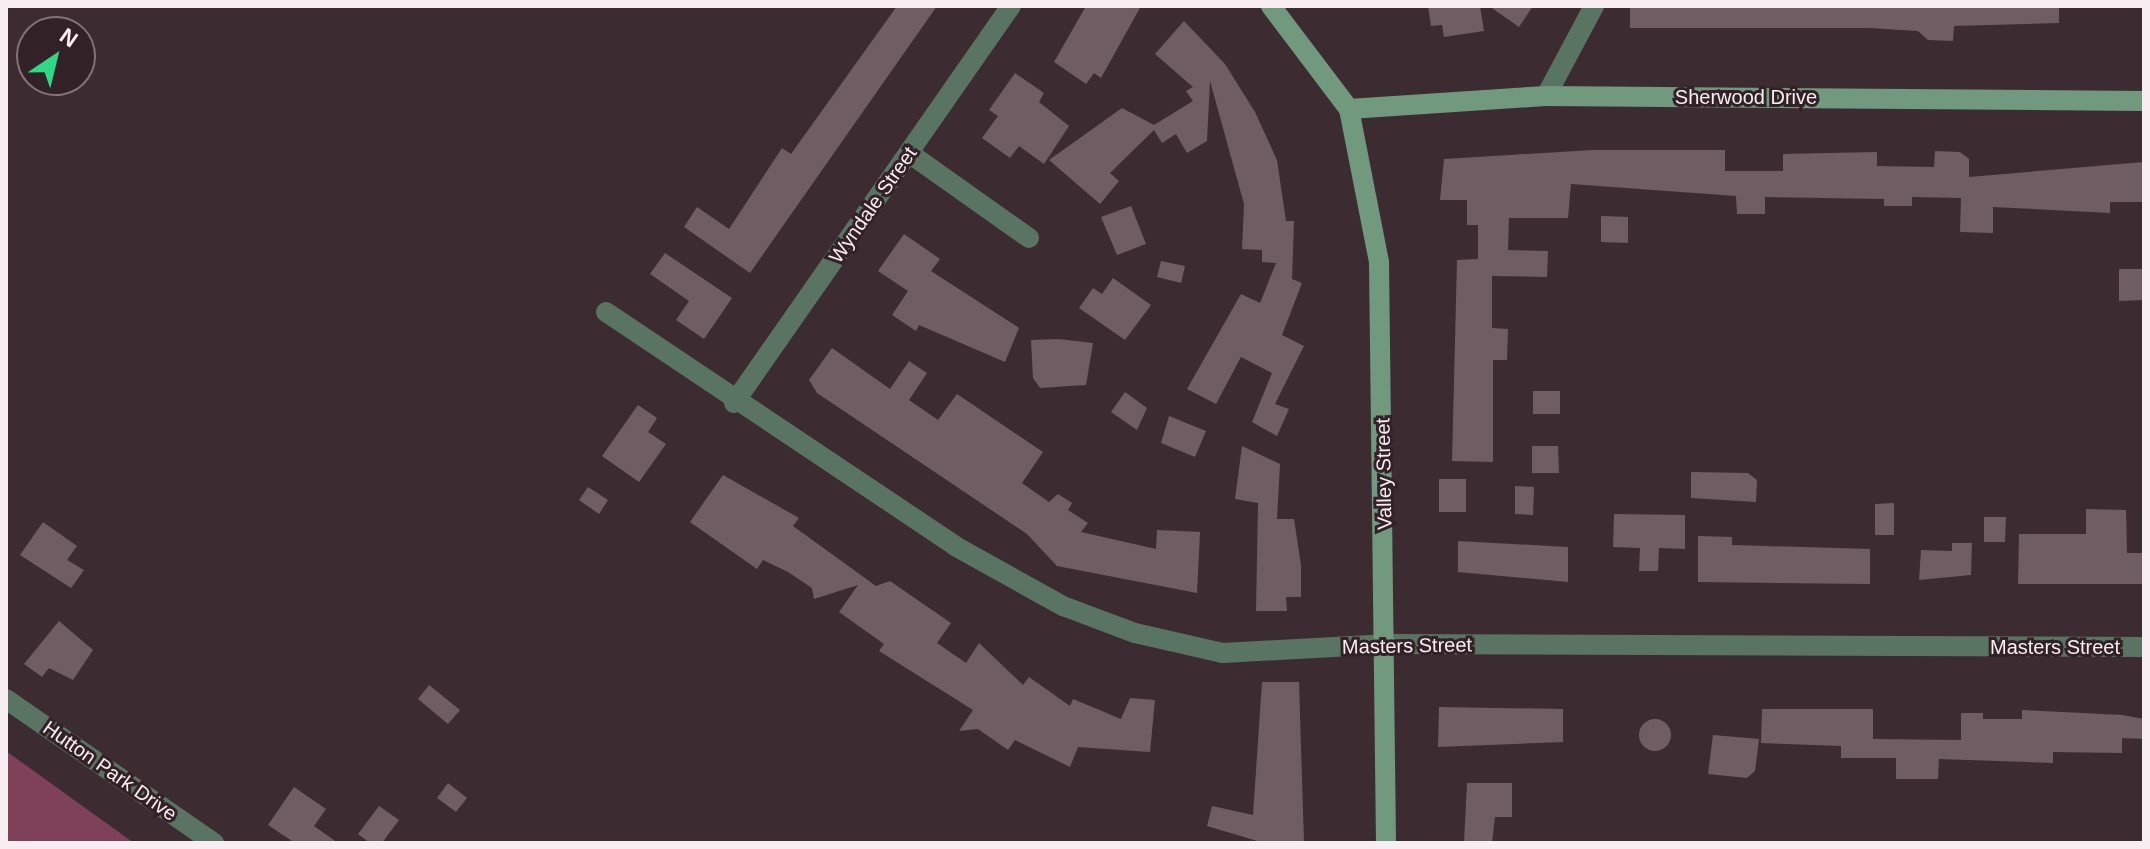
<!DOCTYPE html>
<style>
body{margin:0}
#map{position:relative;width:2150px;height:849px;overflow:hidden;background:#3c2c32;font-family:Arial,sans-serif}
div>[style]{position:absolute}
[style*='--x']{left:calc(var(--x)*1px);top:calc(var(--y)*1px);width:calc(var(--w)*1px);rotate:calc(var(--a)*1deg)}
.forest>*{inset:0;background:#7e4159}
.building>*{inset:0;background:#705d63}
.round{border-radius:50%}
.street>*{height:20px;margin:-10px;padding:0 10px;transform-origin:10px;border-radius:10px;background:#5a7463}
.secondary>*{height:20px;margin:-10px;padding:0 10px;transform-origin:10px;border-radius:10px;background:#70997e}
span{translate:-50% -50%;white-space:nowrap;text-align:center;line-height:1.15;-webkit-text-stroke:6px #322228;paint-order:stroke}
.street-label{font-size:20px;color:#f8edf0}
.frame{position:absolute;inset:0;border:8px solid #f8edf0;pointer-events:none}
.north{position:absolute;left:16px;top:16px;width:80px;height:80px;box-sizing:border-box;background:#322228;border:2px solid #817378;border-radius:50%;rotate:35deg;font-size:22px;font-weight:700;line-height:32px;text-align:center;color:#f8edf0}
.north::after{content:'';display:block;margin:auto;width:28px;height:36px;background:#2fd883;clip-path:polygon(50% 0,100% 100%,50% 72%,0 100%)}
</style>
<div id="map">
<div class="forest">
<div style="clip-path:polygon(6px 751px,134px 843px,6px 843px)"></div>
</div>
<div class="building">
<div style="clip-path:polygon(897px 6px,937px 6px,750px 273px,684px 227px,697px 207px,729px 229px,782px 148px,791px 154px)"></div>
<div style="clip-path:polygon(1086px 6px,1141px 6px,1101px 78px,1094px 73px,1086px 84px,1054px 62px)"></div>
<div style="clip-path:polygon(1428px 6px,1480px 6px,1484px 31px,1444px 37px,1442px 25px,1431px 26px)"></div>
<div style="clip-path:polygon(1489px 6px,1533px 6px,1519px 27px)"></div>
<div style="clip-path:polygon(1630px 6px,2059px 6px,2059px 23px,1954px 26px,1953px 41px,1928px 40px,1918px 31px,1870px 28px,1630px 28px)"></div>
<div style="clip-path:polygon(1184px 21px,1225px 64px,1255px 112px,1277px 160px,1286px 221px,1294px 221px,1292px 279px,1302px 283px,1282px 335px,1304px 346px,1275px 404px,1289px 409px,1277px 436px,1252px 422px,1272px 373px,1241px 357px,1216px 404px,1187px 389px,1241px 294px,1260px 303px,1276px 263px,1262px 262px,1262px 250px,1242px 249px,1244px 204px,1210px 81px,1207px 141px,1187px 153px,1176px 134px,1162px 143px,1154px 130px,1110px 173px,1119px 181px,1100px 204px,1049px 160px,1122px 108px,1154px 125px,1193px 101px,1186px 91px,1193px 87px,1155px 54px)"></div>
<div style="clip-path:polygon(1015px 73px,1044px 93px,1039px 102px,1069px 126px,1044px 164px,1019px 146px,1010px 158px,982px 138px,998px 116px,989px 110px)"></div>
<div style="clip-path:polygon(1592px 150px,1725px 150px,1725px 171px,1783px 171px,1783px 154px,1877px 152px,1877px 166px,1934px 167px,1935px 151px,1960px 152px,1969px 159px,1969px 177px,2144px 162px,2144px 202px,2110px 202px,2110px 213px,1993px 207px,1993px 233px,1960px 232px,1961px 198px,1912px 197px,1912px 206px,1884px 206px,1884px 199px,1765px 197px,1765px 214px,1737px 214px,1736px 196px,1571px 184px,1568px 218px,1509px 218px,1508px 250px,1548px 251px,1547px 277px,1492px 276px,1492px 328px,1508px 329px,1507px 360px,1493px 360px,1493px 462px,1452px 461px,1457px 260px,1478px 259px,1478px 225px,1467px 225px,1467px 200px,1440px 200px,1444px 159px)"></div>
<div style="clip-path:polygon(1131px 206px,1146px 244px,1117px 255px,1101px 217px)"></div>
<div style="clip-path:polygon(1601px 216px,1628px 217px,1628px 243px,1601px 242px)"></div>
<div style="clip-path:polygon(904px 234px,940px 259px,931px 271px,1019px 328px,1005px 362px,919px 325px,916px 331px,892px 315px,908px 291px,878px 271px)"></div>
<div style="clip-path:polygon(665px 253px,732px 298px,704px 339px,676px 320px,689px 301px,650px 274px)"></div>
<div style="clip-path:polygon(1161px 261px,1185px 266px,1181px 283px,1157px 277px)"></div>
<div style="clip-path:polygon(2119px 269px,2144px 269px,2144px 300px,2119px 301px)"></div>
<div style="clip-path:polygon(1113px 278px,1151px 305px,1125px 340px,1079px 308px,1093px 288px,1102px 294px)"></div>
<div style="clip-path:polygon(1058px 339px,1093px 343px,1086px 385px,1040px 388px,1033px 378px,1031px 340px)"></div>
<div style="clip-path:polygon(832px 348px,890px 389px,909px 361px,927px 373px,909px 400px,938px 420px,957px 394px,1043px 452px,1022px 483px,1049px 502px,1058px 494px,1072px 503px,1068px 510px,1088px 523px,1081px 532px,1156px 549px,1157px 530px,1200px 532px,1197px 593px,1057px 566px,1027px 534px,817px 393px,809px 380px)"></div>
<div style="clip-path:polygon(1533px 391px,1560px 391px,1560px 414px,1533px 414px)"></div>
<div style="clip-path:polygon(1125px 392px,1147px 408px,1137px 430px,1111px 412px)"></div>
<div style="clip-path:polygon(638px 405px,657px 418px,648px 432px,666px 444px,639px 482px,602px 456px)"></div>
<div style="clip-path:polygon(1169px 416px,1206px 431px,1195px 457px,1161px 443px)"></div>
<div style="clip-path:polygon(1242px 446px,1280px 464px,1277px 519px,1294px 519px,1301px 565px,1301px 597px,1286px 597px,1287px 611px,1256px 611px,1258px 503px,1235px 499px)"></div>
<div style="clip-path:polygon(1532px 446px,1558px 446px,1559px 473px,1532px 473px)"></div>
<div style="clip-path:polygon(1691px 472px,1748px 473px,1757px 480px,1756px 502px,1691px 498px)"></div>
<div style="clip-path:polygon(723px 475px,799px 518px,793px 526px,876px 586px,890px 581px,951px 623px,937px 643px,966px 663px,979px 643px,1023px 685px,1029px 677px,1070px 706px,1073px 699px,1121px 719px,1130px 698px,1155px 700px,1150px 752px,1078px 747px,1070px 767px,1015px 740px,1008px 750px,978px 729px,959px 731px,973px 710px,879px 651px,884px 644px,839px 612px,858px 585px,814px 599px,812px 588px,788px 572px,763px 560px,757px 569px,690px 522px)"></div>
<div style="clip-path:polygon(1439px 479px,1466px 479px,1466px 512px,1439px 512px)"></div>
<div style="clip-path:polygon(1515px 486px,1534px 487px,1533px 515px,1515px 514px)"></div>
<div style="clip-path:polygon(588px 487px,608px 500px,599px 514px,579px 500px)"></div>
<div style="clip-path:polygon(1894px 503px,1894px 535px,1875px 535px,1875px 504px)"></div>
<div style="clip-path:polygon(2086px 509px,2126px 510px,2127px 553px,2144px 553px,2144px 584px,2018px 584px,2019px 534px,2086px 534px)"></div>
<div style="clip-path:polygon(1614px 514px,1685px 515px,1685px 549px,1659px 548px,1658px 571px,1639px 571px,1640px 548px,1613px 547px)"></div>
<div style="clip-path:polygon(1984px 517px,2006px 517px,2005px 542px,1984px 542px)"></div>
<div style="clip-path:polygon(43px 522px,77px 546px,67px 560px,84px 570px,71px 588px,20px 555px)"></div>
<div style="clip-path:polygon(1698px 536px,1732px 537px,1732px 545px,1870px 549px,1870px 584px,1698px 582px)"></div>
<div style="clip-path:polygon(1458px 541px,1568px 547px,1568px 582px,1458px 572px)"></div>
<div style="clip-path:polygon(1952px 543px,1972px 543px,1971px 575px,1919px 580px,1921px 550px,1952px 551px)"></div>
<div style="clip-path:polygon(59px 621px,93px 650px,73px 680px,49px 668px,42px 677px,24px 664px)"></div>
<div style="clip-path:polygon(1262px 682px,1299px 682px,1304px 843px,1264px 843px,1207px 826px,1212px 806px,1253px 815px)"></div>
<div style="clip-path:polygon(429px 685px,460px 710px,448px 724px,418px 699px)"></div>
<div style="clip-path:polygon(1439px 707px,1563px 709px,1563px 742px,1438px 747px)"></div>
<div style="clip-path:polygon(1762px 709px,1873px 709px,1873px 739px,1961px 740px,1961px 713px,1983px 713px,1983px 719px,2022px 719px,2022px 710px,2122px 715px,2144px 719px,2144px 739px,2122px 738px,2122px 753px,2053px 752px,2053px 763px,1939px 759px,1938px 779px,1896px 779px,1896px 758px,1841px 758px,1841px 746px,1761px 743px)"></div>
<div class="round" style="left:1639px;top:719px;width:32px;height:32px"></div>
<div style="clip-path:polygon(1713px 735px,1759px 739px,1755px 771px,1747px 778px,1708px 774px)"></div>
<div style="clip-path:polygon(448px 783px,467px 798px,456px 812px,437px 798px)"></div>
<div style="clip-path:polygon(1467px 783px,1512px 783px,1512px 817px,1495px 817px,1492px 843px,1464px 843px)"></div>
<div style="clip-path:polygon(294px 787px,326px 809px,314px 826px,338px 843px,295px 843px,268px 825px)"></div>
<div style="clip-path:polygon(379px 806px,399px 820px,382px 843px,370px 843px,358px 834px)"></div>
</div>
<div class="street">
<div style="--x:1546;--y:96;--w:102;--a:-61.9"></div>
<div style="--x:909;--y:153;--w:147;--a:35.3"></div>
<div style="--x:606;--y:312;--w:420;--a:33.8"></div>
<div style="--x:955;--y:546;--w:124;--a:29.1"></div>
<div style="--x:1063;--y:606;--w:77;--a:20.6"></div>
<div style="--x:1135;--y:633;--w:90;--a:12.8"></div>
<div style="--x:1223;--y:653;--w:165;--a:-3.1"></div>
<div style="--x:1388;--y:644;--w:756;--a:0.23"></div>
<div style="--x:734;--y:403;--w:484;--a:-55.1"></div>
<div style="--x:6;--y:699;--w:253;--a:34.7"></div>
</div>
<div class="secondary">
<div style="--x:1271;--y:6;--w:129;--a:52.9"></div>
<div style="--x:1349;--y:109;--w:156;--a:78.9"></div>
<div style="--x:1379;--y:262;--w:581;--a:89.31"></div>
<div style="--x:1349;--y:109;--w:197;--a:-3.8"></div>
<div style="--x:1546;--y:96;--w:598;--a:0.48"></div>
</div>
<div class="street-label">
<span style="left:1746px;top:97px">Sherwood Drive</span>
<span style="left:873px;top:205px;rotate:-55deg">Wyndale Street</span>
<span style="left:1384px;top:474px;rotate:-91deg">Valley Street</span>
<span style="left:1407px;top:646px;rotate:-1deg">Masters Street</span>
<span style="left:2055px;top:647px">Masters Street</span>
<span style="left:110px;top:771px;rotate:35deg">Hutton Park Drive</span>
</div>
<div class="frame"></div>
<div class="north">N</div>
</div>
